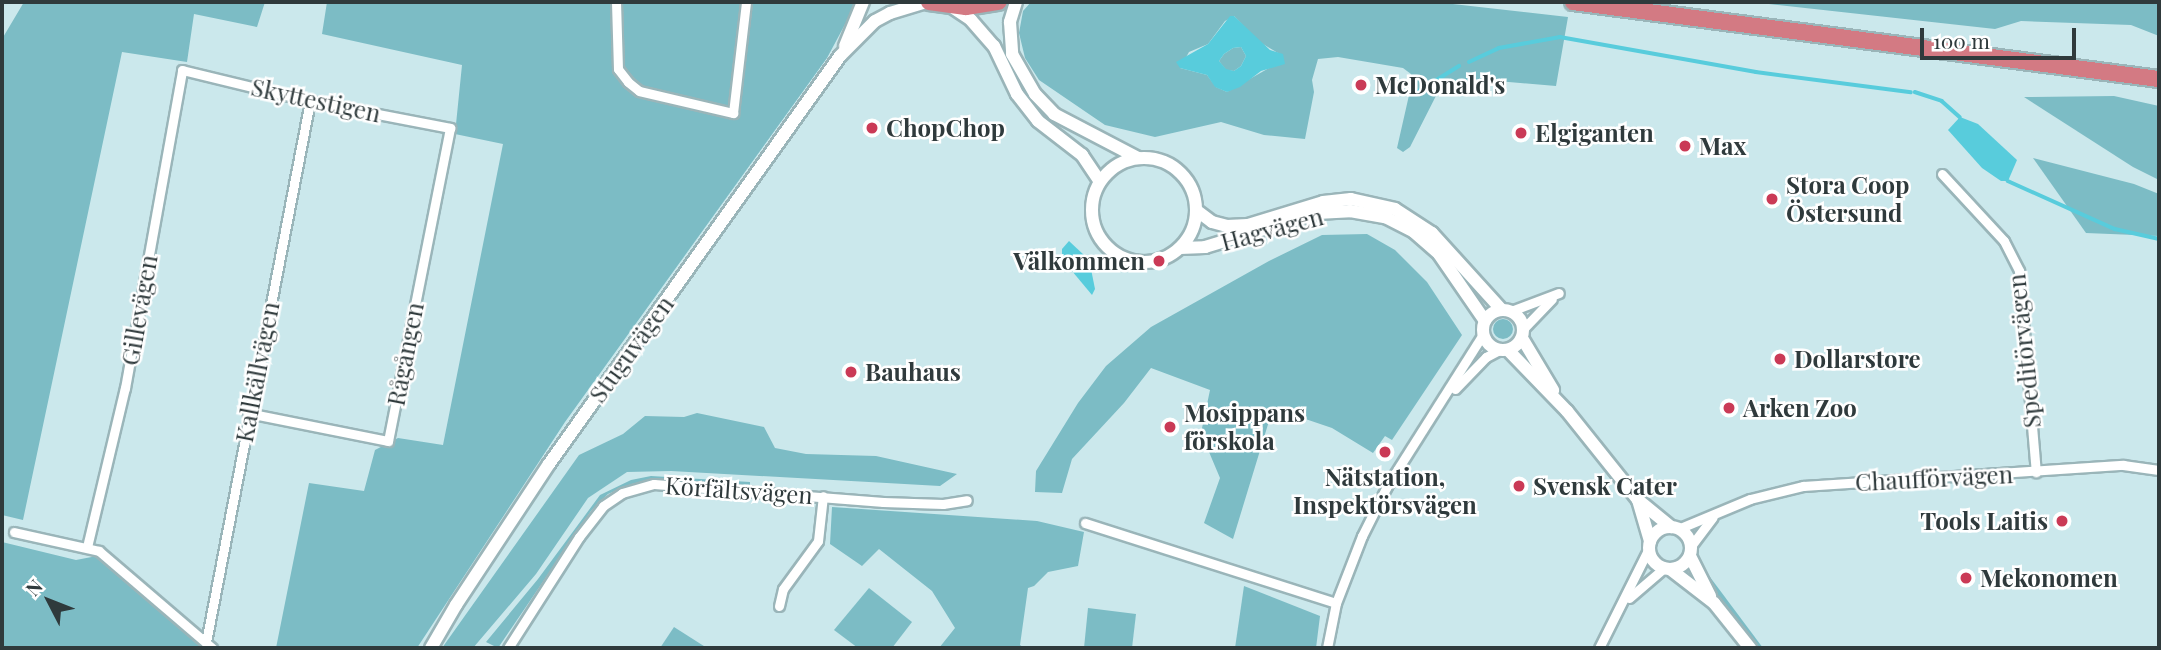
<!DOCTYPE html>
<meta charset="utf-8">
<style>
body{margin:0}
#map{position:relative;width:2161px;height:650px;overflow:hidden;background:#cbe8ec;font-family:"Playfair Display",serif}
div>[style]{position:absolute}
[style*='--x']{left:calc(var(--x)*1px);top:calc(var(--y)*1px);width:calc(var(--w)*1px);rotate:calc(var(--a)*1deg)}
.green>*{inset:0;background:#7cbcc5}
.round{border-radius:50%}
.water>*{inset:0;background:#58ccdc}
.stream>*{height:3.5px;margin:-1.75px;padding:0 1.75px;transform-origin:1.75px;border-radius:1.75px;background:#58ccdc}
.roads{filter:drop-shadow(2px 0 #9ab5b9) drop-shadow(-2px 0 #9ab5b9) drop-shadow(0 2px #9ab5b9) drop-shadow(0 -2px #9ab5b9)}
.street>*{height:9px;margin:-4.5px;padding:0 4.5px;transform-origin:4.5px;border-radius:4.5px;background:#fff}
.secondary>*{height:12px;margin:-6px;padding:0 6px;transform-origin:6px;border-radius:6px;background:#fff}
.secondary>.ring{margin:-6px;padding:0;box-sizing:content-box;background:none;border:12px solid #fff;border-radius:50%}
.highway>*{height:16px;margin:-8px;padding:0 8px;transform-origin:8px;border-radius:8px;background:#d37a83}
.dots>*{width:19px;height:19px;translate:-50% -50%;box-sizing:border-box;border:4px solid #fff;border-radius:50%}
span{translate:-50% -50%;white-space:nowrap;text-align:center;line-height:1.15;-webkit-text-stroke:5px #fff;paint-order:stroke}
.poi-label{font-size:24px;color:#2f3a3c;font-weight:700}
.left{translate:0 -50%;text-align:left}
.right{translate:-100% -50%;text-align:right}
.street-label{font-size:24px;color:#2f3a3c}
.frame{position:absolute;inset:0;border:4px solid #2f3a3c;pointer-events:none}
.north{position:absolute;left:14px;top:566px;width:70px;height:70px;-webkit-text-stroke:5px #fff;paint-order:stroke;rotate:312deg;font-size:19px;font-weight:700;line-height:28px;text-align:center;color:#2f3a3c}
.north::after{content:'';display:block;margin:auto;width:24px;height:32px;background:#2f3a3c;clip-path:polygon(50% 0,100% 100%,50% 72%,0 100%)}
.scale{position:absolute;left:1920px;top:28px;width:156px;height:32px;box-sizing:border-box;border:4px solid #2f3a3c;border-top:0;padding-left:9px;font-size:21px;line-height:24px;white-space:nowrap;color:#2f3a3c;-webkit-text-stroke:5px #fff;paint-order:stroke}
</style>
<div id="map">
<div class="green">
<div style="clip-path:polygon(24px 2px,265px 2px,257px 27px,194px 14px,187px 62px,122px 52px,23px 520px,2px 515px,2px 39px)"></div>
<div style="clip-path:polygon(327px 2px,857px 2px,827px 58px,565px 422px,417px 648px,276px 648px,309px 483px,364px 491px,375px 450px,398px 438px,443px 445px,503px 144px,455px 134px,462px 65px,322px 34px)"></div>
<div style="clip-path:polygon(evenodd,1031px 2px,1435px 2px,1568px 17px,1556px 86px,1474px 79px,1467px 82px,1463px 89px,1441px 86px,1410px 147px,1403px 152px,1397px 148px,1412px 82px,1411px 74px,1403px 68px,1338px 57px,1318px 59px,1312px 80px,1314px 92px,1305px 139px,1264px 135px,1221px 122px,1155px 137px,1105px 125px,1039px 80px,1025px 58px,1019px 33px,1023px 11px,1031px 2px,1234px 16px,1258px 41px,1278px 53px,1269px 68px,1227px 92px,1216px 87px,1207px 75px,1180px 68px,1189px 52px,1208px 44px,1225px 21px,1234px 16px)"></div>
<div style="clip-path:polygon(1751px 2px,2159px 2px,2159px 36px,2131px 25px,2021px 21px,1995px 29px)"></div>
<div style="clip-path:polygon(1241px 47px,1246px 56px,1241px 66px,1234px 71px,1226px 70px,1219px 61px,1224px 54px,1233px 48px)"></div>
<div style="clip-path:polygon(2114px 96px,2159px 106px,2159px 180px,2133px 167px,2024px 97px)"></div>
<div style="clip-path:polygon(2033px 158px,2134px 184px,2159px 194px,2159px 236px,2086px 233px)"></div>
<div style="clip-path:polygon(1367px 234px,1395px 250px,1427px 282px,1462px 335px,1392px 440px,1385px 436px,1373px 453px,1332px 428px,1273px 408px,1233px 539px,1204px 523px,1220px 478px,1201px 433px,1210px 390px,1151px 368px,1124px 403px,1072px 459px,1062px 493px,1035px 492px,1036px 471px,1078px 403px,1106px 366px,1151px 327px,1269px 261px,1322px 235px)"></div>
<div class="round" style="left:1493px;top:319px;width:20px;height:20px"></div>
<div style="clip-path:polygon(697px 413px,764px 427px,775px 448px,806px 454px,876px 456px,957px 474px,940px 486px,671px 471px,627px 472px,588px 498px,536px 574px,473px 648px,442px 648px,579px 455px,623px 434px,645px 416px,684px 417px)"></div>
<div style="clip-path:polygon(651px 476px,750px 482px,750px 485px,652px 480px,632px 484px,608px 494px,591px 511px,498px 648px,486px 642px,538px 579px,600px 495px,631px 480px)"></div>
<div style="clip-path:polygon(832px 507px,1037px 521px,1084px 532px,1078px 566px,1048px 572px,1034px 586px,1028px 588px,1020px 645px,1024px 648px,939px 648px,955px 628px,932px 591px,879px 549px,862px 566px,830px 544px)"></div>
<div style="clip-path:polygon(2px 542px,76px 560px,102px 555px,203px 648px,2px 648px)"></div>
<div style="clip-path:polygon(1700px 568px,1704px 569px,1763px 648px,1758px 648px,1715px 595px)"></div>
<div style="clip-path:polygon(1244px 586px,1320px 616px,1316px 648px,1235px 648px)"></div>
<div style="clip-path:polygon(869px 588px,912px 622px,892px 648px,858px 648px,834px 630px)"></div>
<div style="clip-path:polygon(1088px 608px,1136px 614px,1132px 648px,1084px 648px)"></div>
<div style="clip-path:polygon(674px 627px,707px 648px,660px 648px)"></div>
</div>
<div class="water">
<div style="clip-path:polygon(evenodd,1230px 16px,1234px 16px,1270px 50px,1283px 54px,1285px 64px,1261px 71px,1240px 87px,1227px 92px,1215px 87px,1207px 75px,1180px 68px,1176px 62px,1208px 44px,1230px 16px,1241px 47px,1246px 56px,1241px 66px,1234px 71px,1226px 69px,1219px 61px,1224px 54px,1233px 48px,1241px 47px)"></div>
<div style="clip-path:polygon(1960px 117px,1978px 124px,2017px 160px,2008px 181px,2001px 181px,1982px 168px,1948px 130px)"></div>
<div style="clip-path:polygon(1069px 241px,1085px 256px,1091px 269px,1095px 289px,1092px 295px,1062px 259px,1062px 249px)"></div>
</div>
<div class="stream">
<div style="--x:1469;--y:62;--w:33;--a:-25"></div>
<div style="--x:1499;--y:48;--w:62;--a:-10.2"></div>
<div style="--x:1560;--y:37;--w:199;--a:10.1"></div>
<div style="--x:1756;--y:72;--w:156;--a:7.4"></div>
<div style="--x:1915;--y:92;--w:28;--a:18"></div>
<div style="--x:1942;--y:101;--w:24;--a:42"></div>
<div style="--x:1414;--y:94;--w:53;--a:-31.9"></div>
<div style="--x:2008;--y:181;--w:117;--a:24.2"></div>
<div style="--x:2115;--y:229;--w:45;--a:12.8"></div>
</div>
<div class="roads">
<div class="street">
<div style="--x:616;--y:2;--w:67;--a:88.3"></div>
<div style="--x:618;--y:69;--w:16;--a:52"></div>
<div style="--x:628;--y:82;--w:14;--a:39"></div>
<div style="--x:639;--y:91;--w:97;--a:13.2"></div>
<div style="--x:733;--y:113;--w:112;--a:-83.3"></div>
<div style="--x:1942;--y:174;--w:91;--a:47.2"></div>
<div style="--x:2004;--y:241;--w:34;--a:63"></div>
<div style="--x:2019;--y:271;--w:202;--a:85.2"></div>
<div style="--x:1511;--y:311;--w:51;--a:-20.6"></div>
<div style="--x:1524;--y:328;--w:40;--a:-46"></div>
<div style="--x:1455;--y:389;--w:45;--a:-45.9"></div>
<div style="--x:1486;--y:357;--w:15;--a:-28"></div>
<div style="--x:1085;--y:523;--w:263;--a:17.7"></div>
<div style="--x:1678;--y:529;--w:78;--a:-22.6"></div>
<div style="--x:1750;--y:499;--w:55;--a:-13.8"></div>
<div style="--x:1803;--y:486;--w:321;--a:-3.8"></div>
<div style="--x:2123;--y:465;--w:36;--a:8"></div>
<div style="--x:14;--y:532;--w:87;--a:12.6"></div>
<div style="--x:99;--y:551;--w:149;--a:40.6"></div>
<div style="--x:1691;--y:546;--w:36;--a:-53"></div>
<div style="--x:87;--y:547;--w:163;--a:-76.6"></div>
<div style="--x:125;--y:388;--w:323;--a:-79.8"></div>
<div style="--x:182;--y:70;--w:132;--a:13.6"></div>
<div style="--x:310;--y:101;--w:143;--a:10.9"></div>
<div style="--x:450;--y:128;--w:319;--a:101.2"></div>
<div style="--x:388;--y:441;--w:143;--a:-168.7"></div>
<div style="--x:1629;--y:598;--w:46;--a:-40.6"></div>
<div style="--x:779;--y:606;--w:17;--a:-77"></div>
<div style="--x:783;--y:589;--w:59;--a:-53.9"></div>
<div style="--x:818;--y:541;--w:45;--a:-83.7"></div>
<div style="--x:206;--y:642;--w:551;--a:-79.12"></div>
<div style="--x:508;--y:648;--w:132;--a:-57.4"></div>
<div style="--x:579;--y:537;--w:39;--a:-52"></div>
<div style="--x:603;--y:506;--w:23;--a:-34"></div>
<div style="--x:622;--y:493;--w:33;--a:-16"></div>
<div style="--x:654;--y:484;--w:230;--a:4.5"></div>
<div style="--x:883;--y:502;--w:60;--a:1.9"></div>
<div style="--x:943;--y:504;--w:24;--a:-9"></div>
<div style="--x:1327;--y:648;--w:46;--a:-78.7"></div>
<div style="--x:1336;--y:603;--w:72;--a:-68.8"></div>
<div style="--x:1362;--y:536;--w:56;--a:-63.4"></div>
<div style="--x:1387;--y:486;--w:180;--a:-57.7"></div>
<div style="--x:1599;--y:648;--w:112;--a:-63.4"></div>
</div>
<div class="secondary">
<div style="--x:1016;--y:2;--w:21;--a:107"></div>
<div style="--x:1010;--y:22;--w:32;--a:86"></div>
<div style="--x:1012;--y:54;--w:46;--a:60.1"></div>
<div style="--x:1035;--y:94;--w:28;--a:46"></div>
<div style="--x:1054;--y:114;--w:95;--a:27.6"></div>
<div style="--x:952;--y:7;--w:23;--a:34"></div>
<div style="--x:971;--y:20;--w:35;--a:49"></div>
<div style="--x:994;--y:46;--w:53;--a:64.4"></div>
<div style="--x:1017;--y:94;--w:34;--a:52"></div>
<div style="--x:1038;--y:121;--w:56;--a:37.7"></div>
<div style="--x:1082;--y:155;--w:32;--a:56"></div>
<div style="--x:845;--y:46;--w:48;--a:-67.8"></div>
<div class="ring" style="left:1092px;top:158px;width:92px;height:92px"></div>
<div style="--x:1196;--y:210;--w:20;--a:37"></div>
<div style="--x:1212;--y:222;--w:16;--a:15"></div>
<div style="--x:1227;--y:226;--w:21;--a:-3"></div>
<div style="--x:1248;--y:225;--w:78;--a:-17"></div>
<div style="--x:1323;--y:202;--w:28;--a:-6"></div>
<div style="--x:1351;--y:199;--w:45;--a:12.8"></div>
<div style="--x:1395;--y:209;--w:44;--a:33"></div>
<div style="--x:1432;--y:233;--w:103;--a:47.8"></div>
<div style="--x:1180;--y:248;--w:25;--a:-2"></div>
<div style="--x:1205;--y:247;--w:117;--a:-16.9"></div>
<div style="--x:1317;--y:213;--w:33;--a:-3"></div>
<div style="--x:1350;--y:211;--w:36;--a:10"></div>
<div style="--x:1385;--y:217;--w:33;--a:27"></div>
<div style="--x:1414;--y:232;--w:33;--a:41"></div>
<div style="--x:1439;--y:254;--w:81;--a:55.5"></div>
<div class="ring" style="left:1483px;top:310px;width:28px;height:28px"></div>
<div style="--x:1522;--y:338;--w:61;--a:59.2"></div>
<div style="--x:1508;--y:350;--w:85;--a:46"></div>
<div style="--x:1567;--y:411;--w:114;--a:51.4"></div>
<div style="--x:1638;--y:500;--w:43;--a:39.3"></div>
<div style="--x:1638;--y:500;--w:43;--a:73.7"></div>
<div class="ring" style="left:1649px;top:527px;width:30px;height:30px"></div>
<div style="--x:1690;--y:556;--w:45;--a:63.4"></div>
<div style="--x:1670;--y:569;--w:56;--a:37.7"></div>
<div style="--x:1714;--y:603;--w:58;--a:51.3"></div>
<div style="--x:431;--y:648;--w:50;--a:-59.8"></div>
<div style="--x:456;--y:605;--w:169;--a:-56.6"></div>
<div style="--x:549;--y:464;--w:501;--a:-54.5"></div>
<div style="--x:840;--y:56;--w:49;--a:-45"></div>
<div style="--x:875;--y:21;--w:17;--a:-28"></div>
<div style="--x:890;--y:13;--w:37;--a:-17"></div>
</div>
<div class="highway">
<div style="--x:929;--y:2;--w:37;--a:8"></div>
<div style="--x:966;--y:7;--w:33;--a:-9"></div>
<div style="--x:1573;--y:2;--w:591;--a:7.49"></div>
</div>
</div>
<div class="dots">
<div style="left:1361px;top:85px;background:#ca3a56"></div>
<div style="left:872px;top:128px;background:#ca3a56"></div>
<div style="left:1521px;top:133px;background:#ca3a56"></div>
<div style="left:1685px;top:146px;background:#ca3a56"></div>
<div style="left:1772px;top:199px;background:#ca3a56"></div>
<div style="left:1159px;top:261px;background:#ca3a56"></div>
<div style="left:1780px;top:359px;background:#ca3a56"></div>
<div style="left:851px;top:372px;background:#ca3a56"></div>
<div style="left:1729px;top:408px;background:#ca3a56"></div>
<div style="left:1170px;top:427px;background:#ca3a56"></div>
<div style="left:1385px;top:452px;background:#ca3a56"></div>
<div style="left:1519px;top:486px;background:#ca3a56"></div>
<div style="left:2062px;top:521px;background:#ca3a56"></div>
<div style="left:1966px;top:578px;background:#ca3a56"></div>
</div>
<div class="poi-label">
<span class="left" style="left:1375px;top:85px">McDonald's</span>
<span class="left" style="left:886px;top:128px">ChopChop</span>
<span class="left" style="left:1535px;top:133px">Elgiganten</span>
<span class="left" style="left:1699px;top:146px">Max</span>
<span class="left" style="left:1786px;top:199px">Stora Coop<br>Östersund</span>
<span class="right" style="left:1145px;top:261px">Välkommen</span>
<span class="left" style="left:1794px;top:359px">Dollarstore</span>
<span class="left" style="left:865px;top:372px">Bauhaus</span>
<span class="left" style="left:1743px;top:408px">Arken Zoo</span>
<span class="left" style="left:1184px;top:427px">Mosippans<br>förskola</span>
<span style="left:1385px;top:491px">Nätstation,<br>Inspektörsvägen</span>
<span class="left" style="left:1533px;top:486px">Svensk Cater</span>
<span class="right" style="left:2048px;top:521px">Tools Laitis</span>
<span class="left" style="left:1980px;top:578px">Mekonomen</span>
</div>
<div class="street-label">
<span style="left:316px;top:100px;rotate:12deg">Skyttestigen</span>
<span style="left:1272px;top:229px;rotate:-15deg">Hagvägen</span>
<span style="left:139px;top:310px;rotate:-80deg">Gillevägen</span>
<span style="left:631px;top:349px;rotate:-54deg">Stuguvägen</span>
<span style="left:2024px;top:351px;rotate:-96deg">Speditörvägen</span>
<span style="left:405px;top:354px;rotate:-79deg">Rågången</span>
<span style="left:257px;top:372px;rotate:-79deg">Kallkällvägen</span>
<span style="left:1934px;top:478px;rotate:-3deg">Chaufförvägen</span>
<span style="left:739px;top:490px;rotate:4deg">Körfältsvägen</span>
</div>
<div class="frame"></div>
<div class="north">N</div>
<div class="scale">100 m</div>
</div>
